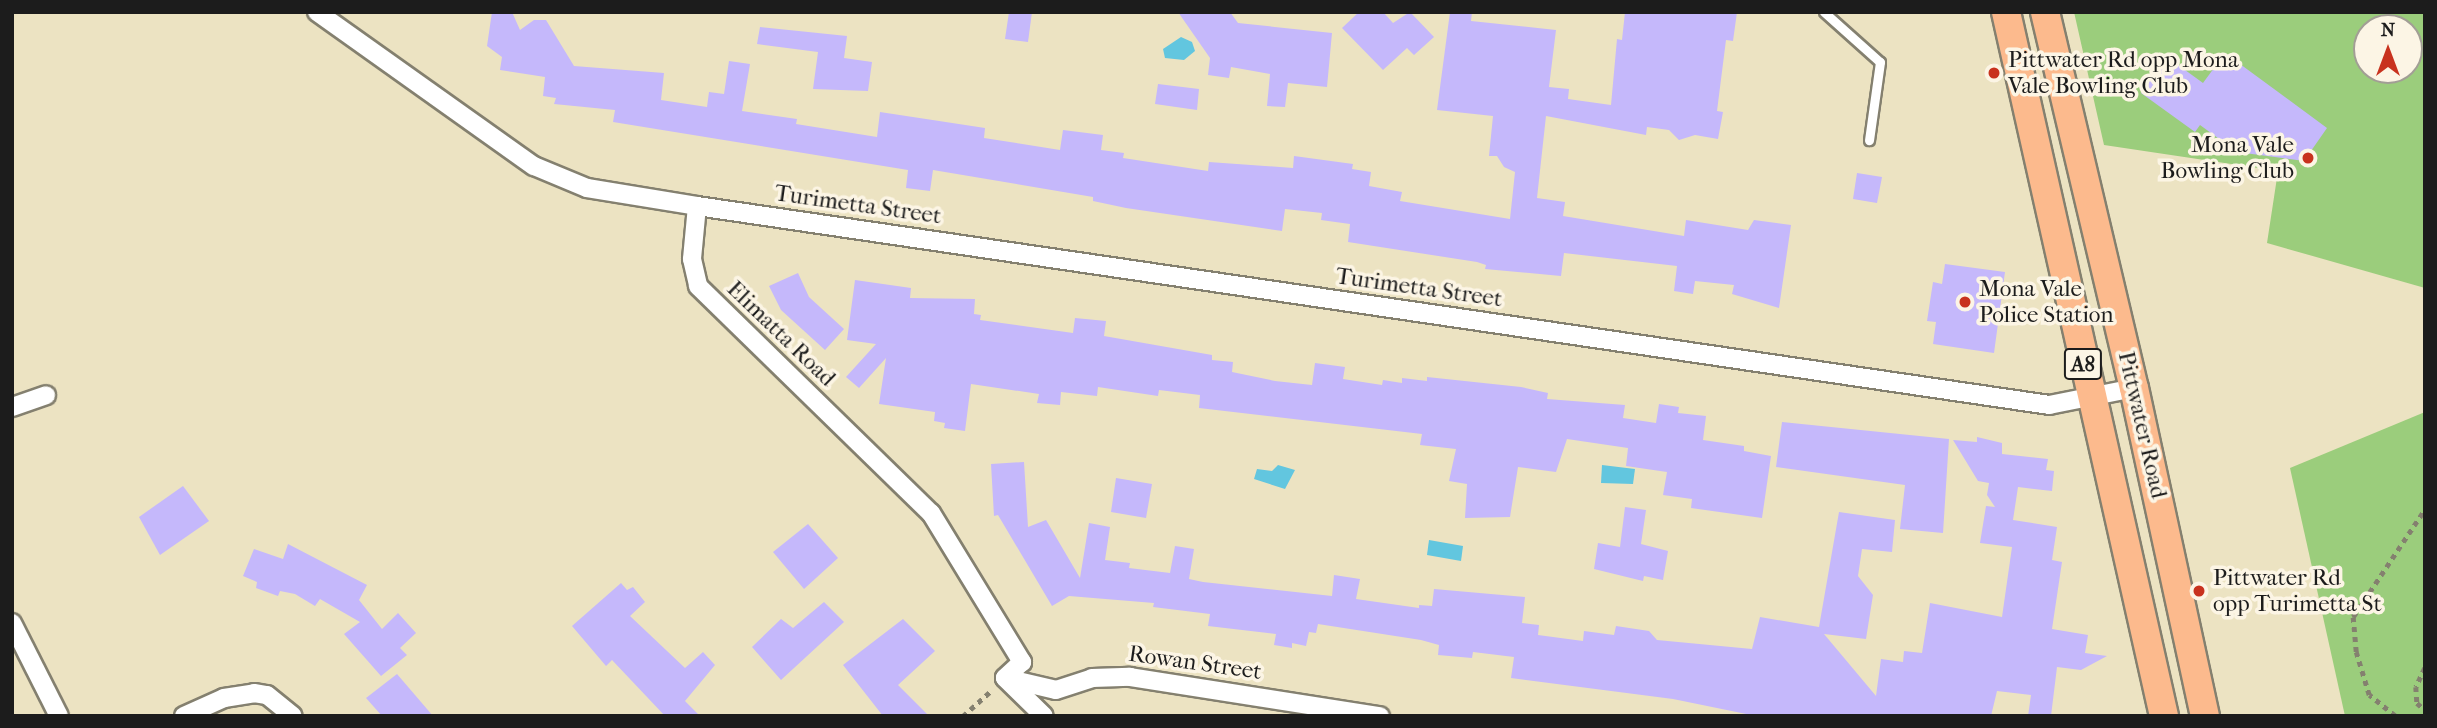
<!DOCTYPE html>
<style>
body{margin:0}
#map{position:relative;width:2437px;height:728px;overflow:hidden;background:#ece3c2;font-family:"IM FELL French Canon",serif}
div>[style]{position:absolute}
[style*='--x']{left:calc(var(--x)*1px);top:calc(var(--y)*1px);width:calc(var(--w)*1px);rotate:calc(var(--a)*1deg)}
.green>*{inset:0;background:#9bcd7c}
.water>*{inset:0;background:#62c6df}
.building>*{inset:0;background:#c5b8fb}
.path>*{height:4.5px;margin-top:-2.25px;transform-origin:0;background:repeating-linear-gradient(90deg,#84806f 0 5px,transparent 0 10px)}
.roads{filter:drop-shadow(2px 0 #84806f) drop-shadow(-2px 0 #84806f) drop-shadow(0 2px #84806f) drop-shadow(0 -2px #84806f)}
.service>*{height:9px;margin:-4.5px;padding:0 4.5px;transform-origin:4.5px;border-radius:4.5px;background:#fff}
.minor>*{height:18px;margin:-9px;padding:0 9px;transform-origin:9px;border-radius:9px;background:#fff}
.trunk>*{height:28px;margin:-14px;padding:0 14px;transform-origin:14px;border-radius:14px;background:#fcba8d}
.dots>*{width:19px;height:19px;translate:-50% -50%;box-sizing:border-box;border:4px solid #fcf5e5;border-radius:50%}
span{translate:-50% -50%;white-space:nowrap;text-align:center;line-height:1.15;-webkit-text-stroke:7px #fcf5e5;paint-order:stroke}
.shield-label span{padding:2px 5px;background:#fcf5e5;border:2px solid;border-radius:5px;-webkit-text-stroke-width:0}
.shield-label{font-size:21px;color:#1c1c1c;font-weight:700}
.poi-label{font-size:23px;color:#1c1c1c}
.left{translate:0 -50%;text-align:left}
.right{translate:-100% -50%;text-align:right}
.street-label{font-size:23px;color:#1c1c1c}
.frame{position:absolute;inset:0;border:14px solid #1c1c1c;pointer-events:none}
.north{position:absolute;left:2353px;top:14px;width:70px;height:70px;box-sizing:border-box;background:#fcf5e5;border:2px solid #a29e95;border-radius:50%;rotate:0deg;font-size:19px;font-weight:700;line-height:28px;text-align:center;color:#1c1c1c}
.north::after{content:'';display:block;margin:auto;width:24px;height:32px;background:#c8321e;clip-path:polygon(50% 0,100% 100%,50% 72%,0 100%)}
</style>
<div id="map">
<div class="green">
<div style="clip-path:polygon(evenodd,2074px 12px,2425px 12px,2425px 288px,2267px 243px,2278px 171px,2104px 145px,2074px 12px,2367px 28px,2409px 28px,2409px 70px,2367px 70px,2367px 28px)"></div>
<div style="clip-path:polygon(2425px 412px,2425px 716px,2345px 716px,2290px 468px)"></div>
</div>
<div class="water">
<div style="clip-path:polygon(1181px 37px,1192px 42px,1195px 51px,1184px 60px,1165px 58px,1163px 49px)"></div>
<div style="clip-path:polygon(1278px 465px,1295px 470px,1285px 489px,1254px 479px,1257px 469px,1272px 471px)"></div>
<div style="clip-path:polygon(1602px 465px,1635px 469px,1633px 484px,1601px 483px)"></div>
<div style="clip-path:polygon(1429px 540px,1463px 546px,1461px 561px,1427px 555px)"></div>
</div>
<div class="building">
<div style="clip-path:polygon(492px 12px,512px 12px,520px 30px,534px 20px,546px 20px,574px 66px,664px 73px,661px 100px,707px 107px,709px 92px,724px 94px,729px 61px,750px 64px,742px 111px,797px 119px,796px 124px,877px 137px,880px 112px,985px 128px,984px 138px,1060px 150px,1063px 130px,1103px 135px,1101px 150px,1124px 153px,1123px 158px,1208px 171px,1209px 162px,1293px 168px,1294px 156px,1353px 164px,1352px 169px,1371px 172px,1369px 186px,1402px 192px,1400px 201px,1510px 219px,1515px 172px,1504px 167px,1497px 156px,1489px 156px,1493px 116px,1437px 110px,1450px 12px,1472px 12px,1471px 21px,1556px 30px,1549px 87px,1569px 89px,1568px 99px,1611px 105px,1617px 39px,1622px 40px,1625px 12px,1737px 12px,1733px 41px,1726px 40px,1717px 111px,1723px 112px,1718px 139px,1695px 135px,1679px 140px,1669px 130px,1647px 127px,1646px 135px,1546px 116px,1537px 198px,1565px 202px,1563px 216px,1684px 236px,1686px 220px,1748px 230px,1754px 220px,1791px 225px,1779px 308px,1732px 294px,1734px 285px,1695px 281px,1693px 294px,1674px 291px,1677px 266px,1564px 253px,1561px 276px,1485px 269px,1486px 265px,1477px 262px,1348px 242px,1350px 224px,1321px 220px,1322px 213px,1285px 209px,1282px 231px,1126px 208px,1093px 201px,1093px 197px,933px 170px,930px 191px,906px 188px,908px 170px,613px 122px,615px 110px,554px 104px,556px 98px,543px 96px,545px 77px,500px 70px,502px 57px,487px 46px)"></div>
<div style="clip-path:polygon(1009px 12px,1032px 12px,1028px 42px,1005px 39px)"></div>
<div style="clip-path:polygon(1178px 12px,1230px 12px,1238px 23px,1332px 33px,1327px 87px,1288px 83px,1285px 107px,1267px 106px,1270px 74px,1231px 67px,1229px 78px,1208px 75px,1210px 58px)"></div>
<div style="clip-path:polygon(1359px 12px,1383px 12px,1393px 23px,1410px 12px,1434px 37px,1414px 55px,1407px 48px,1383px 70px,1342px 28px)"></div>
<div style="clip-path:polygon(760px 27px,847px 36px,844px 58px,872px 62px,868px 91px,813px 89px,818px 52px,757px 44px)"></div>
<div style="clip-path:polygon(2225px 53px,2327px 128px,2304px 161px,2237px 152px,2200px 125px,2195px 132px,2141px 93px,2162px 63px,2169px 68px,2174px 62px,2203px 83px)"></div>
<div style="clip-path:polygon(1158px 84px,1199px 89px,1197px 110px,1155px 104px)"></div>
<div style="clip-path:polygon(1857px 173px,1882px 177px,1877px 203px,1853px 199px)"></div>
<div style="clip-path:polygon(1945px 264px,2005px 272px,1994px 353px,1933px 344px,1936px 322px,1927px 321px,1933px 282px,1942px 284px)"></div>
<div style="clip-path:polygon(798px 273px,809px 297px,844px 329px,825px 350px,781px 310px,769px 286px)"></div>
<div style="clip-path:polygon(855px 280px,911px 288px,910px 298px,975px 299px,974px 314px,981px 315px,980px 320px,1073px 333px,1075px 318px,1106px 321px,1104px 336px,1212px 355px,1212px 360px,1233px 362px,1232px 372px,1275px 381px,1312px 385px,1315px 363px,1345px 367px,1343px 379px,1382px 385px,1383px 380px,1402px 383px,1402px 378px,1427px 381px,1427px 377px,1521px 387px,1548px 393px,1547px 399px,1625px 405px,1623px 418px,1656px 423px,1659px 404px,1679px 407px,1678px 413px,1706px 416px,1703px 440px,1744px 446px,1744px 451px,1771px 456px,1762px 518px,1691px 508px,1692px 499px,1663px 495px,1667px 472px,1626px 466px,1628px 448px,1567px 439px,1556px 472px,1518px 467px,1510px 517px,1465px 518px,1467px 484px,1449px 481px,1456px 449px,1420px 445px,1422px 434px,1199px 408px,1200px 395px,1159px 390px,1158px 396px,1098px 387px,1097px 396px,1061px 392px,1060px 405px,1037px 403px,1039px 394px,971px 384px,965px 431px,944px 428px,945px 423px,934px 421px,935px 412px,879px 404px,886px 358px,859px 388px,846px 377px,876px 344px,847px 340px)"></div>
<div style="clip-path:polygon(1782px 422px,1949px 439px,1943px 533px,1900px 529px,1905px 485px,1776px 467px)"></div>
<div style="clip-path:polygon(1977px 437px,2002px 443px,2002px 454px,2048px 459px,2046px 470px,2054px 471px,2052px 491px,2018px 487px,2013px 520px,2057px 527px,2052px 560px,2062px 562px,2052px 629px,2088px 635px,2085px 653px,2107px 656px,2081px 670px,2057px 667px,2051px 716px,2028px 716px,2031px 695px,1997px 691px,1991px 716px,1756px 716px,1673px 699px,1511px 678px,1514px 657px,1473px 652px,1472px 658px,1438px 655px,1439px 645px,1421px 640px,1318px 624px,1316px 633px,1309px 632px,1306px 646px,1292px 643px,1292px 648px,1274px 645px,1276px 634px,1208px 626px,1210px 614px,1153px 607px,1154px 603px,1069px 596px,1052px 606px,998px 515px,994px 516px,991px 464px,1024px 462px,1028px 527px,1046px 520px,1080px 578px,1089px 523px,1110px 527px,1105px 560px,1130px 563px,1129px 568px,1170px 573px,1175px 546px,1194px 549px,1189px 579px,1203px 582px,1332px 596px,1334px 575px,1360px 579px,1356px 599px,1419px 608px,1419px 605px,1432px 606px,1434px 589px,1525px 597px,1522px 623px,1539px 625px,1538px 635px,1583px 641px,1584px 631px,1614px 635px,1616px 626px,1649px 631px,1657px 640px,1752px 649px,1760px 617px,1819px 627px,1839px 512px,1895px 520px,1892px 552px,1862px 549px,1858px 576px,1873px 595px,1866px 639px,1824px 634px,1876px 696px,1881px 659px,1903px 662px,1904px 651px,1922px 653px,1930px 603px,2002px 617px,2012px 547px,1980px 543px,1986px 506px,1995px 507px,1987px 495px,1989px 483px,1978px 481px,1953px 440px,1977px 442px)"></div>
<div style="clip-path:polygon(1116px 478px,1152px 484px,1146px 518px,1111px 512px)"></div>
<div style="clip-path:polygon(183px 486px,209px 521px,160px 555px,139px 517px)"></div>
<div style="clip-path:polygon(1625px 507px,1646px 510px,1641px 544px,1668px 551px,1663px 580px,1644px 576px,1643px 581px,1594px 569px,1598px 543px,1620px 547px)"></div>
<div style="clip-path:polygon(808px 524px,838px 558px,804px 589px,773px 552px)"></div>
<div style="clip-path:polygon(288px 544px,367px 585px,359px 600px,382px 629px,398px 613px,416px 633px,400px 648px,407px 655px,381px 676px,344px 634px,360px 622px,320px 599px,315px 606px,295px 594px,280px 591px,278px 596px,256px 588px,257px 582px,243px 576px,254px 549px,283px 559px)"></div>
<div style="clip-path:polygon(621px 583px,627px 590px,633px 587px,645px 602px,630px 616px,685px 668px,703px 652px,715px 665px,685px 701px,700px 716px,665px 716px,612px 660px,606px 666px,572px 626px)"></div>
<div style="clip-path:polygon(824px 602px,844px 622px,781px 680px,752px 647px,781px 619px,793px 628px)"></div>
<div style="clip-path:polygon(903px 619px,935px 651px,898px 685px,929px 716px,883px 716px,843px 665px)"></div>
<div style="clip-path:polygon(397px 674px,433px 716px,382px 716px,366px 698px)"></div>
</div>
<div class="path">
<div style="--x:2425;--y:668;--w:21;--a:115"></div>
<div style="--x:2416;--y:687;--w:16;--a:86"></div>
<div style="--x:2417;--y:703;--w:11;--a:41"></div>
<div style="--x:963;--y:716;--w:39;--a:-42"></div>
<div style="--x:2395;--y:716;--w:33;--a:-141"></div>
<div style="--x:2369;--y:695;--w:45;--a:-106.8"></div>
<div style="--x:2356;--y:652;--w:35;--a:-95"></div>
<div style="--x:2353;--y:617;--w:130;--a:-56.3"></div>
</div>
<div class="roads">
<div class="service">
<div style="--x:1824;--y:12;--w:75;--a:41.8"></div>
<div style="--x:1880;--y:62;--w:79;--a:98"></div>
</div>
<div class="minor">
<div style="--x:317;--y:12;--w:266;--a:35.4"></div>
<div style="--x:534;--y:166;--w:57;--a:22.5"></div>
<div style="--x:587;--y:188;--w:111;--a:9.3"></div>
<div style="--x:697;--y:206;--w:53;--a:95.4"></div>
<div style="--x:692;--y:259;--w:28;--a:77"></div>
<div style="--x:698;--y:286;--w:325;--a:44.3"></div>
<div style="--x:931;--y:513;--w:175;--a:58.6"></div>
<div style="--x:1022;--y:662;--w:23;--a:137"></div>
<div style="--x:1005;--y:678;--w:54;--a:44.3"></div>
<div style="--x:697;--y:206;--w:1367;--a:8.37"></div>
<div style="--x:2049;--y:405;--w:87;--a:-11.3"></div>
<div style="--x:12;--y:407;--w:36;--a:-19"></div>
<div style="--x:12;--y:623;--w:104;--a:63.2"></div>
<div style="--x:1005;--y:678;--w:52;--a:13.2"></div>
<div style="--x:1056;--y:690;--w:38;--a:-18"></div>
<div style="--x:1092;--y:678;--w:38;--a:-2"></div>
<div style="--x:1130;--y:677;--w:253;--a:8.9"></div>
<div style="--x:184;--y:716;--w:44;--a:-24.2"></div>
<div style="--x:224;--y:698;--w:30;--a:-9"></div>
<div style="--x:254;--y:693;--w:13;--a:9"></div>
<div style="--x:267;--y:695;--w:33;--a:39"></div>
</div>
<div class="trunk">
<div style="--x:2006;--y:12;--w:722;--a:77.35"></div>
<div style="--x:2045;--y:12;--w:386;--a:76.7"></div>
<div style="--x:2134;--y:388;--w:336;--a:77.8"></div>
</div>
</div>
<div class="dots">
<div style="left:1994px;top:73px;background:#c8321e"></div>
<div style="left:2308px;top:158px;background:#c8321e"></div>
<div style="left:1965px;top:302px;background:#c8321e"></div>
<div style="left:2199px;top:591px;background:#c8321e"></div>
</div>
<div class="shield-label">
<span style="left:2083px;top:364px">A8</span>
</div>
<div class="poi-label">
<span class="left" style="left:2008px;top:73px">Pittwater Rd opp Mona<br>Vale Bowling Club</span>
<span class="right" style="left:2294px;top:158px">Mona Vale<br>Bowling Club</span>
<span class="left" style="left:1979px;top:302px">Mona Vale<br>Police Station</span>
<span class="left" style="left:2213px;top:591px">Pittwater Rd<br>opp Turimetta St</span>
</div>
<div class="street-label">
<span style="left:858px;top:205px;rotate:8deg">Turimetta Street</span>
<span style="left:1419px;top:288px;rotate:8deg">Turimetta Street</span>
<span style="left:781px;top:334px;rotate:44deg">Elimatta Road</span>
<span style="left:2142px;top:425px;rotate:77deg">Pittwater Road</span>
<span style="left:1195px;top:663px;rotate:8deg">Rowan Street</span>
</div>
<div class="frame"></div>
<div class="north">N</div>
</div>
